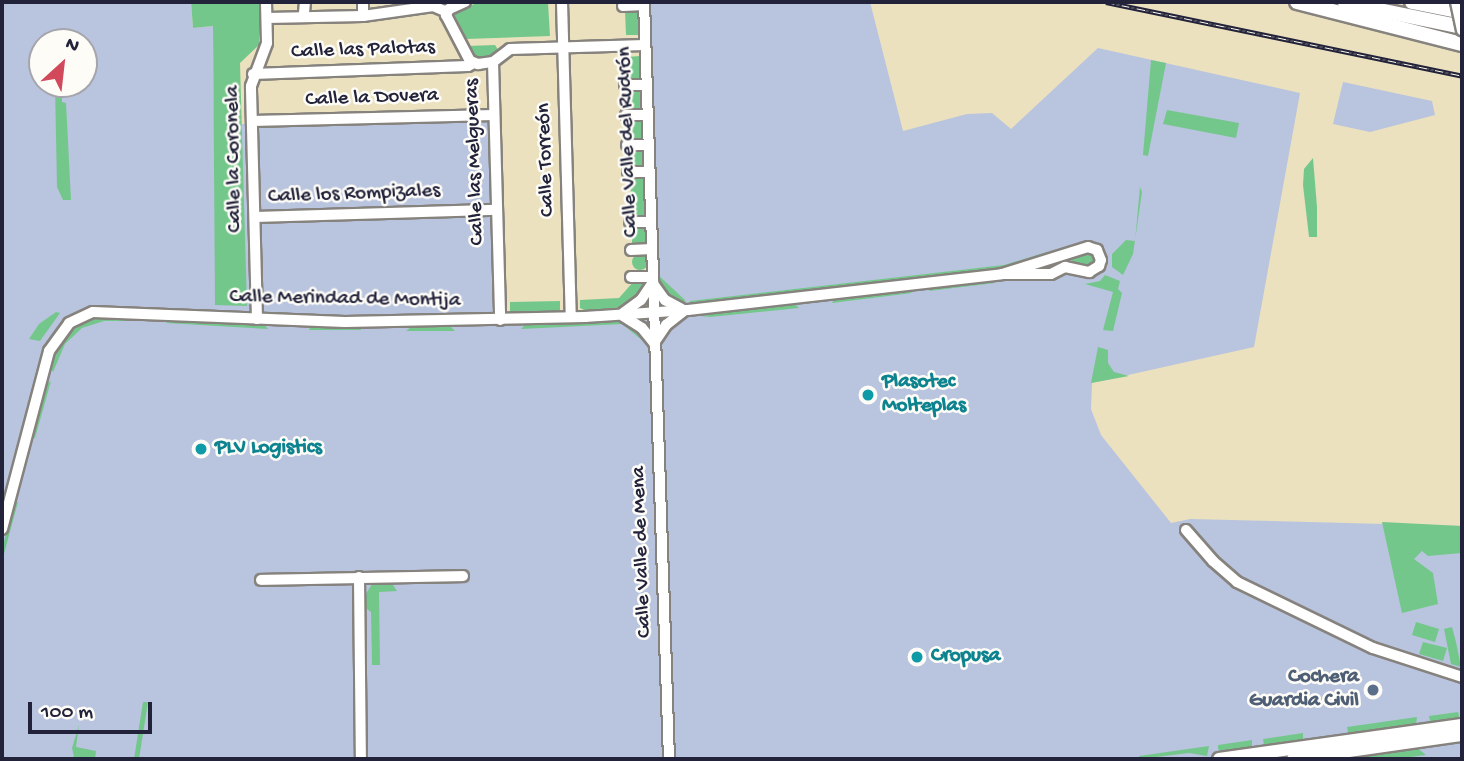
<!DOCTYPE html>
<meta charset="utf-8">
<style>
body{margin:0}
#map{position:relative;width:1464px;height:761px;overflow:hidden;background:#ebe1bf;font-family:"Gochi Hand",sans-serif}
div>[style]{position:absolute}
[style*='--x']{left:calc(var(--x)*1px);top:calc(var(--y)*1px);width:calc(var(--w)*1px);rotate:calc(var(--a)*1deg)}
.industrial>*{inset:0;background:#b9c4de}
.green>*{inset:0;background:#74c78b}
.round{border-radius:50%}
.roads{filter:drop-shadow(2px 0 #86827d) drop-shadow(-2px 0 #86827d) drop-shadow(0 2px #86827d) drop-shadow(0 -2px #86827d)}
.minor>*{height:10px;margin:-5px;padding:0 5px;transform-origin:5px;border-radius:5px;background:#fff}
.major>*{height:12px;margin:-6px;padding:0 6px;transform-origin:6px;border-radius:6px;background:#fff}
.highway>*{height:14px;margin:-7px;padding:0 7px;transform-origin:7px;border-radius:7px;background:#fff}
.rail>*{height:5px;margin-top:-2.5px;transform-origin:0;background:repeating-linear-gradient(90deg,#fdfcf7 0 8px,#22223b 0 16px);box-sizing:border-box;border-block:2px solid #22223b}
.bridges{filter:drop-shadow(2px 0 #86827d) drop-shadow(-2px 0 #86827d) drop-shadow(0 2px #86827d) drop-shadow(0 -2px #86827d)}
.minor-bridge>*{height:10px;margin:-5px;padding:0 5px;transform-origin:5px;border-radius:5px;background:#fff}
.dots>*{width:19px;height:19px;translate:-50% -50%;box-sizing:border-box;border:4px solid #fdfcf7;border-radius:50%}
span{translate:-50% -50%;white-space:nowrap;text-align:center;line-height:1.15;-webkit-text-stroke:5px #fdfcf7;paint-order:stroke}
.street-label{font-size:21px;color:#22223b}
.culture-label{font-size:21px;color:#0d838f;font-weight:700}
.left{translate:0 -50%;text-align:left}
.service-label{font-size:21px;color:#4e5e75;font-weight:700}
.right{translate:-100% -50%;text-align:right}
.frame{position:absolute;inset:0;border:4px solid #22223b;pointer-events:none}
.north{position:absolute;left:28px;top:28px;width:70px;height:70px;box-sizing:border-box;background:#fdfcf7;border:2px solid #a5a5ac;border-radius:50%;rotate:27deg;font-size:19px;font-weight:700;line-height:28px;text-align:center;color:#22223b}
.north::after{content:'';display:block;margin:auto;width:24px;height:32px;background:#d1495b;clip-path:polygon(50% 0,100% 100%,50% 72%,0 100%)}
.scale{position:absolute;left:28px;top:702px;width:124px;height:32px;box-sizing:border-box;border:4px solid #22223b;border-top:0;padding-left:9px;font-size:21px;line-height:24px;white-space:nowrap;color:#22223b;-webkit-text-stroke:5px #fdfcf7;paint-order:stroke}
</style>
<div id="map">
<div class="industrial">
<div style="clip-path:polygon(evenodd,2px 2px,191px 2px,193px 28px,213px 26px,214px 125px,494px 115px,500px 320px,653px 313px,644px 2px,870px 2px,903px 131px,967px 114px,992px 113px,1011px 129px,1098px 48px,1300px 93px,1254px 347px,1092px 383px,1091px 409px,1101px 435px,1171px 523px,1190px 519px,1462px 526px,1462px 759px,2px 759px,2px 2px,42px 42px,84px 42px,84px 84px,42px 84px,42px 42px)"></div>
<div style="clip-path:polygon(1343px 82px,1432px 101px,1435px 115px,1370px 132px,1333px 124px)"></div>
</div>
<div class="green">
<div style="clip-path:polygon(191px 2px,261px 2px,259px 45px,240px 63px,247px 306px,215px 305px,213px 26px,193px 28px)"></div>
<div style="clip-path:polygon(478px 2px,548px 2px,550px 36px,466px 39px,454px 14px)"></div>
<div style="clip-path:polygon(625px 11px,639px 11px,639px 35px,626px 35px)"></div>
<div style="clip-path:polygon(495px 45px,499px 51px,487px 59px,472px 57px,467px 46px)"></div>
<div style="clip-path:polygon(640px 56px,641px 79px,627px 80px,627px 57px)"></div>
<div style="clip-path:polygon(1151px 60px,1166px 63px,1148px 156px,1143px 155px)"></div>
<div style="clip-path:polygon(55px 84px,67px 84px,67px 90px,62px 91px,62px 102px,66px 103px,71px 200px,63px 200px,57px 187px)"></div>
<div style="clip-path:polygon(628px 91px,641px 91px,642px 110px,628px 110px)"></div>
<div style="clip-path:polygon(1167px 110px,1239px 123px,1236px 138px,1163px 124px)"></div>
<div style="clip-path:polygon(642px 120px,643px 140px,629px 140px,628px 121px)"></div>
<div style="clip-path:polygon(629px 150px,643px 150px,644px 169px,630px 169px)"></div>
<div style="clip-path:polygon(1313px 158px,1317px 207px,1317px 237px,1309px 237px,1303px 185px,1304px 169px)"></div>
<div style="clip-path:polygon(645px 176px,647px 219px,632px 219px,630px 177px)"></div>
<div style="clip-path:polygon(1140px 187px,1142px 192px,1133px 254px,1123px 275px,1112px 267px,1112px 254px,1126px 240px,1135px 241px)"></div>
<div style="clip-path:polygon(632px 226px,646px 226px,647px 244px,632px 245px)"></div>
<div style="clip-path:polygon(1057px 249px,1002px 268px,690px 304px,690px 301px,1004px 265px)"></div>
<div style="clip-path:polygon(1088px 253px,1095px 256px,1091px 265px,1071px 263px,1073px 257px)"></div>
<div class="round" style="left:632px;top:254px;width:16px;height:16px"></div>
<div style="clip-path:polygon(657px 274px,685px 300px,685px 304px,666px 298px,658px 284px)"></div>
<div style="clip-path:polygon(1105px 275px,1120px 281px,1118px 289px,1122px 293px,1113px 331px,1103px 330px,1113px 292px,1085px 284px,1100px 281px)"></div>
<div style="clip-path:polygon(989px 280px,995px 283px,929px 291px,932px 287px)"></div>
<div style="clip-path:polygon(634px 281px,648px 281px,638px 298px,623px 307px,586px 311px,580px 308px,580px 300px,619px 298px)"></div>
<div style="clip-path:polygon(907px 289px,912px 293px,832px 303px,835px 298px)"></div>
<div style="clip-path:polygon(560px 301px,560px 310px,555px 313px,510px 313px,510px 302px)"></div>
<div style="clip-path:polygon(794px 303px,799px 308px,710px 317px,691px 315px)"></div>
<div style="clip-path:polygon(56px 312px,60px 313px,40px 341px,29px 339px,39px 324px)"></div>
<div style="clip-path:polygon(104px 316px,134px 318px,133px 321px,104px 321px,82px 328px,65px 344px,53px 372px,50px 367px,53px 360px,68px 334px,81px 324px)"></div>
<div style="clip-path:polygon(169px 319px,264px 324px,268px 329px,166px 323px)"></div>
<div style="clip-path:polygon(622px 321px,644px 336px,648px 345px,622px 324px,521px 329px,525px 325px)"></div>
<div style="clip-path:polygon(311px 326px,360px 327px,361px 330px,309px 330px)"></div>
<div style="clip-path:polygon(411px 327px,451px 327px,455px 331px,406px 331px)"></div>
<div style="clip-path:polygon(1098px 347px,1108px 350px,1108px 363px,1114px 372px,1129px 376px,1091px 383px)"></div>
<div style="clip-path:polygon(51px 381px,35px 438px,32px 437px,45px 385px)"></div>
<div style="clip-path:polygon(18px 502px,4px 554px,2px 549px,14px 503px)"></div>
<div style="clip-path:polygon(1382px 522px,1462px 526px,1462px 553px,1428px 556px,1422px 551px,1414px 559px,1433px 573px,1438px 604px,1402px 613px)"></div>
<div style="clip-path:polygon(391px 582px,397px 591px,379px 592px,380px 665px,372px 665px,371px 612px,363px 606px,364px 597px,372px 584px)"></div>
<div style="clip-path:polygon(1416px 622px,1439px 629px,1435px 642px,1412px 635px)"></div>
<div style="clip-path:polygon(1452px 627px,1456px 642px,1461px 667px,1451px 664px,1444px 629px)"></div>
<div style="clip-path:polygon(1423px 642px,1447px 648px,1443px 661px,1419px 654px)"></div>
<div style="clip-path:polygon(143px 702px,148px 702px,139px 759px,134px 759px)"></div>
<div style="clip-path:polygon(1458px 712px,1460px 720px,1434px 724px,1430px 721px,1429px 716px)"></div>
<div style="clip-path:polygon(1417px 717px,1416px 726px,1350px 735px,1348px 732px,1347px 727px)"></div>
<div style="clip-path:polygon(79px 725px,76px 747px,96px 751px,95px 759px,74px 757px,72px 748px)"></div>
<div style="clip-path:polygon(1303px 733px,1303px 742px,1264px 745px,1263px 739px)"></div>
<div style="clip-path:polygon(1252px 740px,1252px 749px,1224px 753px,1218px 749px,1218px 745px)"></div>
<div style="clip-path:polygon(1209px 746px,1207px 756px,1189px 753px,1140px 759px,1139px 756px)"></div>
<div style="clip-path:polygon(1416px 747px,1426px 755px,1395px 759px,1352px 759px,1357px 756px)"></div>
</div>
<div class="roads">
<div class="minor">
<div style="--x:363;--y:2;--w:14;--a:90"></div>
<div style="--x:465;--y:2;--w:17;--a:156"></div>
<div style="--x:449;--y:9;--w:7;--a:117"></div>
<div style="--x:446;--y:15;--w:52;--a:62.4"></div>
<div style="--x:470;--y:61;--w:9;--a:21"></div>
<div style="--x:478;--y:64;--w:15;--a:-8"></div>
<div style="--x:562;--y:2;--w:315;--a:88.4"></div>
<div style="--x:644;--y:2;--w:757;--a:88.11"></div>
<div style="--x:623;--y:6;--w:21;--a:-3"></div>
<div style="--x:304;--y:13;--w:11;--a:-85"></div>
<div style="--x:267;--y:18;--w:96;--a:-1.2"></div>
<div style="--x:363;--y:16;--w:71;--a:-8.1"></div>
<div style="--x:433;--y:6;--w:15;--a:23"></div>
<div style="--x:493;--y:62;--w:258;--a:88.4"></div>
<div style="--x:493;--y:62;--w:21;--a:-37"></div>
<div style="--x:510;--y:49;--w:135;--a:-1.7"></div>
<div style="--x:253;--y:74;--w:215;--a:-2.1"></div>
<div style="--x:468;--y:66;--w:7;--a:-27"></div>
<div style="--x:625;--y:85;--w:22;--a:0"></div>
<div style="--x:626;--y:115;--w:22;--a:0"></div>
<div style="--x:252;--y:121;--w:242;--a:-1.4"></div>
<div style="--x:627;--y:145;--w:22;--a:0"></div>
<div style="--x:628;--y:172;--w:21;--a:0"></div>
<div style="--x:255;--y:217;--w:242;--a:-1.7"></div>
<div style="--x:630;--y:222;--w:21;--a:0"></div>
<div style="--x:631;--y:250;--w:21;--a:-3"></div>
<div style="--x:631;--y:277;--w:22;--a:0"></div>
<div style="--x:654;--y:285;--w:19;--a:54"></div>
<div style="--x:665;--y:300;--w:19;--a:28"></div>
<div style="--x:623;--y:313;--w:22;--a:-36"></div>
<div style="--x:641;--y:300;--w:22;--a:-56"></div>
<div style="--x:623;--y:316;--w:22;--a:32"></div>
<div style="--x:642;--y:328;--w:19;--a:51"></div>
<div style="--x:257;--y:319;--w:233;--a:-91.5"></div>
<div style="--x:251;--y:86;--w:46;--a:-69.6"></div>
<div style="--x:267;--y:43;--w:41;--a:-91.4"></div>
<div style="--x:654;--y:343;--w:22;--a:-56"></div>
<div style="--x:666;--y:325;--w:23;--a:-38"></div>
<div style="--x:2;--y:529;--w:184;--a:-75.2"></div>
<div style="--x:49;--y:351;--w:34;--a:-54"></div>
<div style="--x:69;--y:323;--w:26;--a:-25"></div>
<div style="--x:93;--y:312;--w:252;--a:2.3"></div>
<div style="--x:345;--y:322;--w:240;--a:-1.2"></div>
<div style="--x:585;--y:317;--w:103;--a:-3.9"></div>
<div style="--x:688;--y:310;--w:316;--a:-6.5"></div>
<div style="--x:1002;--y:274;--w:49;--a:0"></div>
<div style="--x:1051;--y:274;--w:16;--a:-27"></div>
<div style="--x:1065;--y:267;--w:25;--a:12"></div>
<div style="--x:1089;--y:272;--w:12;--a:-31"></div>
<div style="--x:1099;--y:266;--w:6;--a:-72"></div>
<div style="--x:1101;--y:260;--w:11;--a:-112"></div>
<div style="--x:1097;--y:250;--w:9;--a:-162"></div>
<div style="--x:1088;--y:247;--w:90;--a:162.6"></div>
<div style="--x:1186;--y:530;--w:41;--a:48.9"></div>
<div style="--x:1213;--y:561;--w:32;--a:41"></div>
<div style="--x:1237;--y:582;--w:151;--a:25.9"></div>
<div style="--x:1373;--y:648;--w:94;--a:18"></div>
<div style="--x:359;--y:577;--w:182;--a:89.4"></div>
<div style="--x:261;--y:580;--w:202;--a:-1.1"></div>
</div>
<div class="major">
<div style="--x:1219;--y:759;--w:245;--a:-8"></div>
<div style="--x:1293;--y:759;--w:171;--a:-8.1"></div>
</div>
<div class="highway">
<div style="--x:1297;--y:2;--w:170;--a:14.3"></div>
<div style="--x:1412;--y:2;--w:51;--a:11.3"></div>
<div style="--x:1345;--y:3;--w:119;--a:11.6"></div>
</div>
</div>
<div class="rail">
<div style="--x:1106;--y:2;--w:364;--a:11.7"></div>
</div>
<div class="bridges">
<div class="minor-bridge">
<div style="--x:1456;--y:2;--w:29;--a:78"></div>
</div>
</div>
<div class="dots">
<div style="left:868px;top:395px;background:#0f9aa8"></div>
<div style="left:201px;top:449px;background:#0f9aa8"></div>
<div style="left:917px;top:657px;background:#0f9aa8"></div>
<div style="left:1373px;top:690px;background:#5c6f8a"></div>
</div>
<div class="street-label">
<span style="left:363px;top:51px;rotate:-2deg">Calle las Palotas</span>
<span style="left:372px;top:99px;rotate:-2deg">Calle la Dovera</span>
<span style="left:629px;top:142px;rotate:-92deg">Calle Valle del Rudrón</span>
<span style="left:235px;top:159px;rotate:-91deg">Calle la Coronela</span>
<span style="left:547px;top:160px;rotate:-92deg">Calle Torreón</span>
<span style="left:476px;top:162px;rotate:-92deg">Calle las Melgueras</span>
<span style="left:354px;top:195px;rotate:-2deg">Calle los Rompizales</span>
<span style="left:345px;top:300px;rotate:1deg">Calle Merindad de Montija</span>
<span style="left:643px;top:552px;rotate:-92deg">Calle Valle de Mena</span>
</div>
<div class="culture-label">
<span class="left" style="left:882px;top:395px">Plasotec<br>Molteplas</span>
<span class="left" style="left:215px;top:449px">PLV Logistics</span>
<span class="left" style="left:931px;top:657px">Cropusa</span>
</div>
<div class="service-label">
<span class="right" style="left:1359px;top:690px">Cochera<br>Guardia Civil</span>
</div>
<div class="frame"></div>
<div class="north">N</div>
<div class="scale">100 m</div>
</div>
